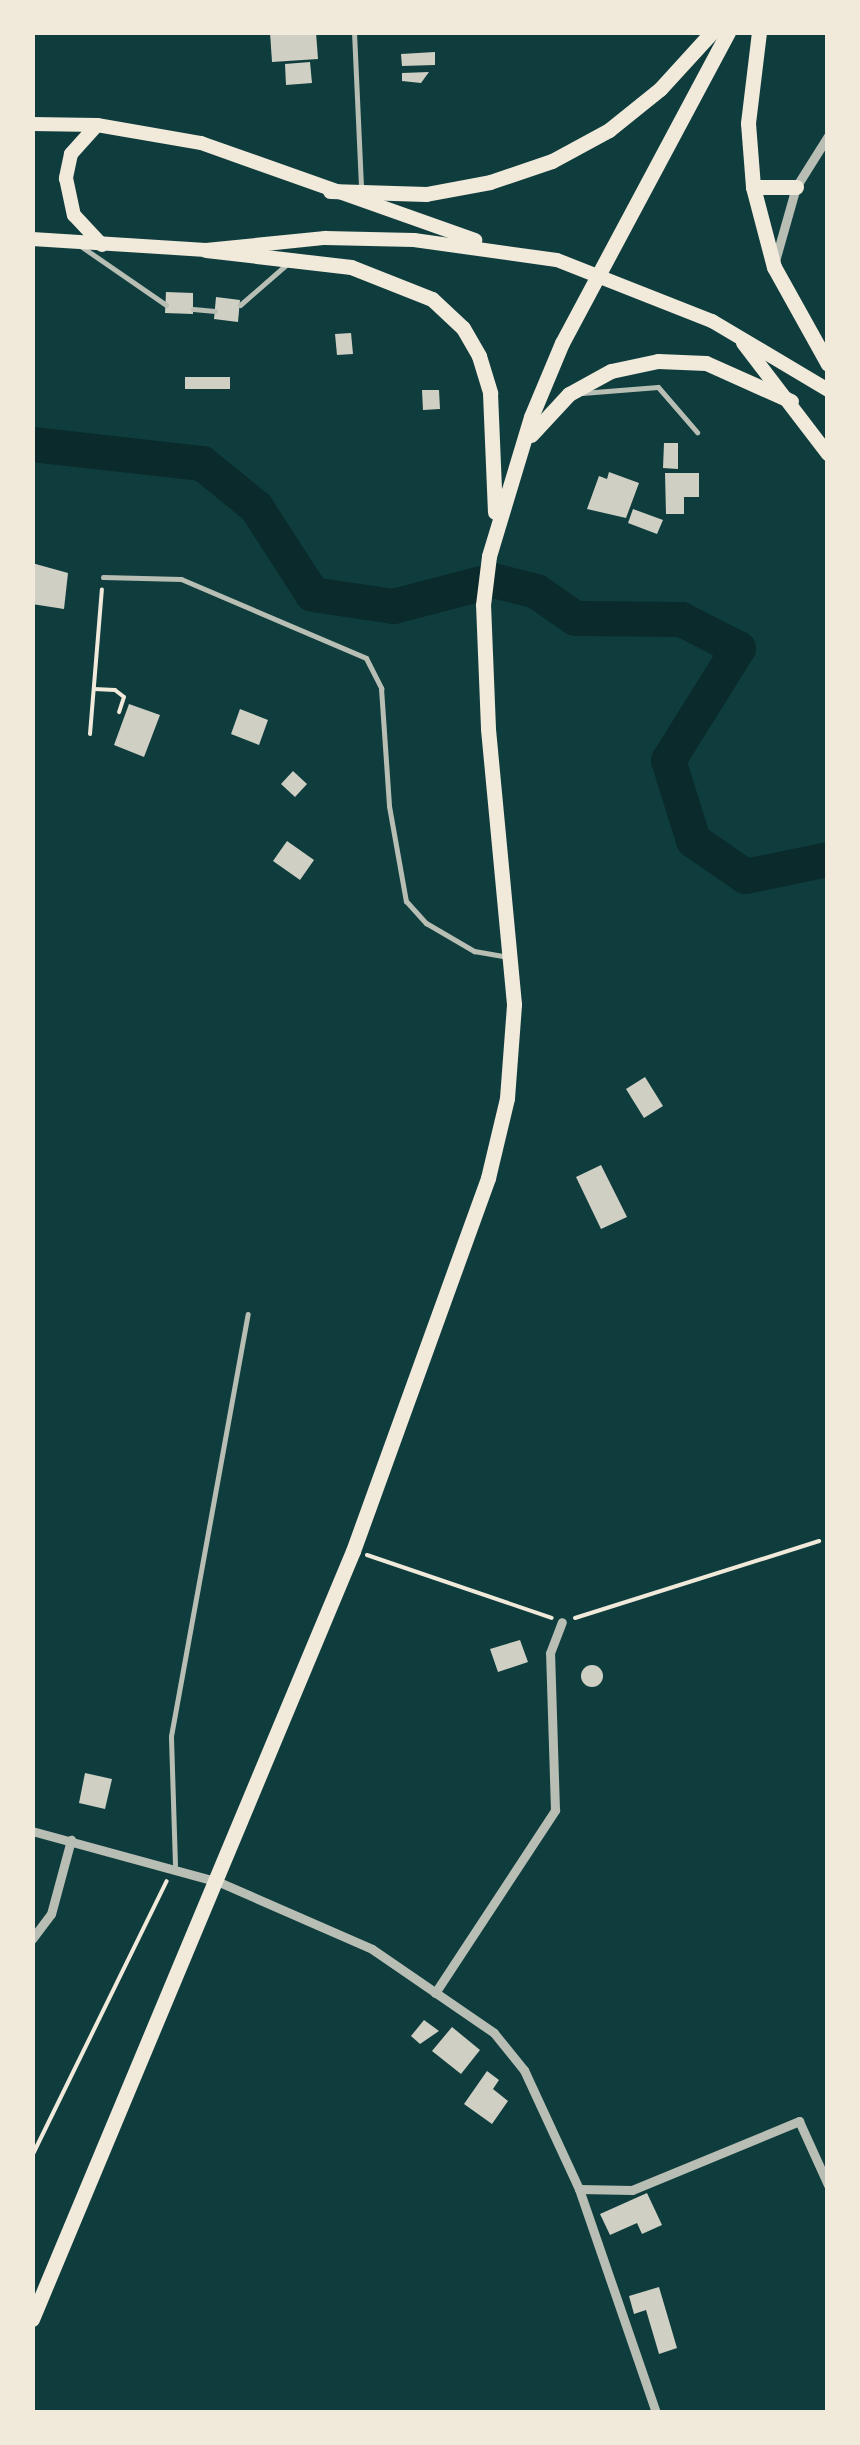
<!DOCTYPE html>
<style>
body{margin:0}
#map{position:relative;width:860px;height:2445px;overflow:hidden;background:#0f3d3e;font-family:Inter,sans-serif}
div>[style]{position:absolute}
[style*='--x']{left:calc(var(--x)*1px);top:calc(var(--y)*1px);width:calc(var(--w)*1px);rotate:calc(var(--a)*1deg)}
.river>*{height:35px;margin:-17.5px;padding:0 17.5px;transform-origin:17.5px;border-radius:17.5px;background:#0a2a2b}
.building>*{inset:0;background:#cfcfc3}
.round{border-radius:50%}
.path>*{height:4px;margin:-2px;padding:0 2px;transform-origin:2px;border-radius:2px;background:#f1e9da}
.service>*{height:5px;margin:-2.5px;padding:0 2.5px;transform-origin:2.5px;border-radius:2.5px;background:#b8beb3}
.minor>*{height:9px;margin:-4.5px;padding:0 4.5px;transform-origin:4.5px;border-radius:4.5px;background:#b8beb3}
.primary>*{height:14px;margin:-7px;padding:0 7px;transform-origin:7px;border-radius:7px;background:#f1e9da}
.trunk>*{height:15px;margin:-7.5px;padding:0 7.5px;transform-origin:7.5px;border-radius:7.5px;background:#f1e9da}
span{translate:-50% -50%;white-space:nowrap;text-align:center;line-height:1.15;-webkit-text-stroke:10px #f1e9da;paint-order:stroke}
.frame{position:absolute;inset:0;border:35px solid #f1e9da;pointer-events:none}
</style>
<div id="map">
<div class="river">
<div style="--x:32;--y:444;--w:171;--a:6.4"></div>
<div style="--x:202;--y:463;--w:70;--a:39.2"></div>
<div style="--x:256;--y:507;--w:103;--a:57.2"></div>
<div style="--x:312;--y:594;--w:82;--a:8.4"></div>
<div style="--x:393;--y:606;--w:103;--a:-14.6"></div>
<div style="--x:493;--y:580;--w:44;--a:14.3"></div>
<div style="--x:536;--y:591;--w:47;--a:34.7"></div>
<div style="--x:575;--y:618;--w:106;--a:0.5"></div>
<div style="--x:681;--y:619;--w:64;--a:27"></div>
<div style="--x:738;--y:648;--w:132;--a:122"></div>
<div style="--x:668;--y:760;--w:84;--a:72.6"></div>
<div style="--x:693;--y:840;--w:63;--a:34.7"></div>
<div style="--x:745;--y:876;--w:85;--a:-11.6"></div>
</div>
<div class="building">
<div style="clip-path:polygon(270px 32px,316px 32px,318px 59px,272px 62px)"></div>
<div style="clip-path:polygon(435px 52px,435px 65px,402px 66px,401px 54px)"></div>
<div style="clip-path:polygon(310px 62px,312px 83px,286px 85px,285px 64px)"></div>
<div style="clip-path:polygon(429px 72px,421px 83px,402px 81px,402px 73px)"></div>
<div style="clip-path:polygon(166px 292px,193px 293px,193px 314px,165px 313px)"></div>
<div style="clip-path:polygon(216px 297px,240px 300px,238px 322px,214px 319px)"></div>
<div style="clip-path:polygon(351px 333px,353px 354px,337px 355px,335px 334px)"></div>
<div style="clip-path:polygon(185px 377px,230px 377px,230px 389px,185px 389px)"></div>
<div style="clip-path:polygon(422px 390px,439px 390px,440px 409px,423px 410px)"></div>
<div style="clip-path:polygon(664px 443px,678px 443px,678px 469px,663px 468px)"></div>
<div style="clip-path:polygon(609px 472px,639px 483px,626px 518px,587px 509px,599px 476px,607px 479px)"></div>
<div style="clip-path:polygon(665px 473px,699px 473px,699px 497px,684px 497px,684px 514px,666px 514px)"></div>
<div style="clip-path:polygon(633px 509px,663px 520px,657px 534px,628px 523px)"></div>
<div style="clip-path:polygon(32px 563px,68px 573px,64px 609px,32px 604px)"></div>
<div style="clip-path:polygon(129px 704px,160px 715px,144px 757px,114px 745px)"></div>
<div style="clip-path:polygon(240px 709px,268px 720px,259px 745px,231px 734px)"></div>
<div style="clip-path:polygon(293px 771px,307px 784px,295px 797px,281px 784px)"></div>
<div style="clip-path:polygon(287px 841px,314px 860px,300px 880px,273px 861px)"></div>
<div style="clip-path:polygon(645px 1077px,663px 1106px,644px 1118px,626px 1089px)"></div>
<div style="clip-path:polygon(601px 1165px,627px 1217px,601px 1229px,576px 1177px)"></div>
<div style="clip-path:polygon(520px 1640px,528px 1662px,498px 1672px,490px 1649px)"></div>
<div class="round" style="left:581px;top:1665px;width:22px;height:22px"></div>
<div style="clip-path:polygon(85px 1773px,112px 1779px,105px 1809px,79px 1803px)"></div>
<div style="clip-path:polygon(424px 2020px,439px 2031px,420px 2044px,411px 2036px)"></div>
<div style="clip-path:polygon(452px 2027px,480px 2050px,461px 2074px,432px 2051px)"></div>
<div style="clip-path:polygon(487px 2071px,499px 2080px,493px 2089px,508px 2101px,492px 2124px,464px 2104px)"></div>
<div style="clip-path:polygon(647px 2193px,662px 2225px,642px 2234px,637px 2223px,610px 2235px,600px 2214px)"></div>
<div style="clip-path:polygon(659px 2287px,677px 2348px,659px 2354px,646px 2310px,634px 2314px,629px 2296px)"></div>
</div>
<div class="path">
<div style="--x:94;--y:689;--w:21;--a:3"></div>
<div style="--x:115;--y:690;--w:11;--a:38"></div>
<div style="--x:124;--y:697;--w:16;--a:108"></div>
<div style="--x:90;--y:734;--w:145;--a:-85.3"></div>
<div style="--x:367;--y:1555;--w:195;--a:18.8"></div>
<div style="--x:575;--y:1618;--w:256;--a:-17.5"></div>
<div style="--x:32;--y:2156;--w:306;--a:-63.9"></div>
</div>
<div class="service">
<div style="--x:354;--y:32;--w:155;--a:87.4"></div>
<div style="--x:82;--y:247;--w:102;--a:34.6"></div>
<div style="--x:240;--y:305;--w:62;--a:-41.1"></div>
<div style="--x:193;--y:309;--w:22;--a:5"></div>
<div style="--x:582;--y:393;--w:76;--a:-4.5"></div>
<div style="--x:658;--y:387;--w:60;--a:49.1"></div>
<div style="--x:103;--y:577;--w:78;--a:1.5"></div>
<div style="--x:181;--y:579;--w:201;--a:23.1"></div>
<div style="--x:366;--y:658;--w:34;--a:63"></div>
<div style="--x:381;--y:688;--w:118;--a:86.1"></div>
<div style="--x:389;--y:806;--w:97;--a:79.9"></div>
<div style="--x:406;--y:901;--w:30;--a:48"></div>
<div style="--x:426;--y:923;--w:56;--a:30.3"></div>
<div style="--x:474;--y:951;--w:35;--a:10"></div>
<div style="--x:175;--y:1865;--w:129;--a:-91.8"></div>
<div style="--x:171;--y:1736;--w:429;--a:-79.7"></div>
</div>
<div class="minor">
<div style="--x:775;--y:261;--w:77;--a:-74.2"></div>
<div style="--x:796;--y:187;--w:60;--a:-57.9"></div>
<div style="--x:32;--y:1831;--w:194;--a:15.3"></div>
<div style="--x:219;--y:1882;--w:167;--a:23.6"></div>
<div style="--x:372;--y:1949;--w:148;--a:34.5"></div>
<div style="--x:494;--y:2033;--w:48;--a:51"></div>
<div style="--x:524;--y:2070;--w:131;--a:65.2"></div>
<div style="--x:579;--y:2189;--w:236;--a:71"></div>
<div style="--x:32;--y:1939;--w:31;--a:-53"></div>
<div style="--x:51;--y:1914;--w:77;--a:-74.9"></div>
<div style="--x:435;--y:1993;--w:219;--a:-56.7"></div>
<div style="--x:555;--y:1810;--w:157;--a:-91.8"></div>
<div style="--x:550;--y:1653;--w:33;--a:-69"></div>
<div style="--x:579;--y:2189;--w:53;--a:1.1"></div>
<div style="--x:632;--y:2190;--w:181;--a:-22.4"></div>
<div style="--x:799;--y:2121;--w:70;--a:65.6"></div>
</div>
<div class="primary">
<div style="--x:32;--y:124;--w:65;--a:0.9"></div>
<div style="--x:97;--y:125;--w:106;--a:9.8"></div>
<div style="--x:201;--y:143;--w:291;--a:19.5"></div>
<div style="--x:97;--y:125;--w:39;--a:132"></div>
<div style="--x:71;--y:154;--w:25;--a:102"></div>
<div style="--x:66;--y:178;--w:38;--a:78"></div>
<div style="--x:74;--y:215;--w:41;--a:47"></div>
<div style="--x:32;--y:239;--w:174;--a:3.6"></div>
<div style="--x:206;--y:250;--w:120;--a:-5.8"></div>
<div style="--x:325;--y:238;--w:89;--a:1.3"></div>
<div style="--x:414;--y:240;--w:144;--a:8"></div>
<div style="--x:557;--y:260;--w:167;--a:21.5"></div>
<div style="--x:712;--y:321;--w:135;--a:30.7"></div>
<div style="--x:743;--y:343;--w:140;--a:52.6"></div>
</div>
<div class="trunk">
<div style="--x:759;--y:32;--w:92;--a:96.9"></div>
<div style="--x:748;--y:123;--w:64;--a:85.5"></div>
<div style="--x:753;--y:187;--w:83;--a:75.3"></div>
<div style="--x:774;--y:267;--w:111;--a:60.9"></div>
<div style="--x:753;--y:187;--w:43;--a:0"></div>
<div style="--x:330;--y:191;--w:96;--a:1.8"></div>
<div style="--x:426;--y:194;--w:65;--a:-10.6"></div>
<div style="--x:490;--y:182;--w:65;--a:-18.7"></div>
<div style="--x:552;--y:161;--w:65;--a:-28.5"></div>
<div style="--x:609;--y:130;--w:65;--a:-38.8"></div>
<div style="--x:660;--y:89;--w:77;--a:-47.6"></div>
<div style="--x:206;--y:250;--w:146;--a:6.7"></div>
<div style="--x:351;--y:267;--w:87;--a:21.6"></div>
<div style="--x:432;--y:299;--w:42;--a:43.1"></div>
<div style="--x:463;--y:328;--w:32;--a:60"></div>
<div style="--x:479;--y:356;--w:39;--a:73"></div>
<div style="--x:490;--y:393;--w:119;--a:87.6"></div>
<div style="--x:531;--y:435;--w:56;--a:-47.2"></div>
<div style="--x:569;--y:394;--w:48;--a:-28.7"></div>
<div style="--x:611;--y:371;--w:48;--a:-12"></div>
<div style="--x:658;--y:361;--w:48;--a:2.4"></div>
<div style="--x:706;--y:363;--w:93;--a:24.1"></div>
<div style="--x:32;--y:2319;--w:832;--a:-67.32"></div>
<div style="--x:353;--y:1551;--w:397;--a:-70.1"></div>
<div style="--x:488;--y:1178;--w:82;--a:-76.6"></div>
<div style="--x:507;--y:1098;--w:94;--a:-85.7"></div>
<div style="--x:514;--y:1004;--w:277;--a:-95.4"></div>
<div style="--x:488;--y:728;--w:123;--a:-92.3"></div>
<div style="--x:483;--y:605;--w:49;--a:-83"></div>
<div style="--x:489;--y:556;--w:145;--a:-73.2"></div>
<div style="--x:531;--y:417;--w:80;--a:-67.3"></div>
<div style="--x:562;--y:343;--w:353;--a:-61.9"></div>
</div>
<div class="frame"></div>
</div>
